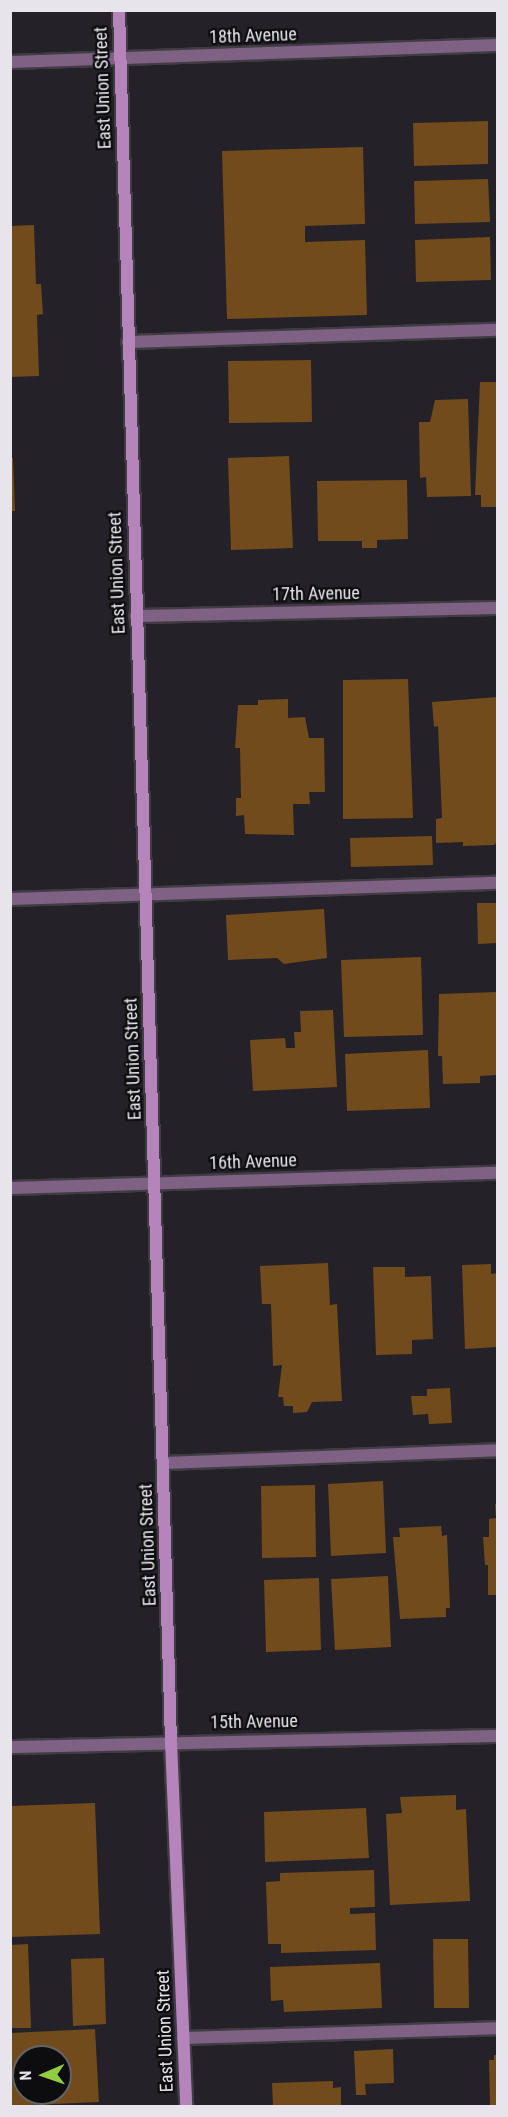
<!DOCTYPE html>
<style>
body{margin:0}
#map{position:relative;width:508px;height:2117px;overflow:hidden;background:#242129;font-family:"Roboto Condensed",sans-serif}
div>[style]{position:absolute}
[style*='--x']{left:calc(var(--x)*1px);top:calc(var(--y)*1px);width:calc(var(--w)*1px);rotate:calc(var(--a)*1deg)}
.building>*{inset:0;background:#714b1b}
.roads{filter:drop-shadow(2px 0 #3f3c44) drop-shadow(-2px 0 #3f3c44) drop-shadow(0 2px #3f3c44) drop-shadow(0 -2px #3f3c44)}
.lane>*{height:12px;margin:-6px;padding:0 6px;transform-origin:6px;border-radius:6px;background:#7f6183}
.street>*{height:12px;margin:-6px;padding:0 6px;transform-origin:6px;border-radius:6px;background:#7f6183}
.secondary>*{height:12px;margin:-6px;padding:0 6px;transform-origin:6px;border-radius:6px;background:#b484bb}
span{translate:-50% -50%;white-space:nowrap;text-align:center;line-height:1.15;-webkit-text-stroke:4.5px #0d0c0f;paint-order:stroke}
.street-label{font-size:18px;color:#e7e5eb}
.frame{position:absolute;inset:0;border:12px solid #e7e5eb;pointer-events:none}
.north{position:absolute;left:12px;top:2045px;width:60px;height:60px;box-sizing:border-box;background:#0d0c0f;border:2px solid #646367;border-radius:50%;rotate:268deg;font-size:16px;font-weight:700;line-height:24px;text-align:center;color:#e7e5eb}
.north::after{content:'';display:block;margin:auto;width:21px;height:27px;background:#91cd40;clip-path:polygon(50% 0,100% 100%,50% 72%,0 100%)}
</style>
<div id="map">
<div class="building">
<div style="clip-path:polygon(488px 121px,488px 164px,414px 166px,413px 123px)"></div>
<div style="clip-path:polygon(363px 147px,365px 224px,305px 226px,305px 242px,365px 240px,367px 315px,227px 319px,222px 151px)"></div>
<div style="clip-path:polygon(488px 179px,490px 222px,415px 224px,414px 181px)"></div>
<div style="clip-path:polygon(34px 225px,36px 284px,41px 284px,43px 314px,37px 315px,39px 376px,10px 377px,10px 226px)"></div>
<div style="clip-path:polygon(490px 237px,491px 280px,416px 282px,415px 240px)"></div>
<div style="clip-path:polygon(311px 360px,312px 422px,229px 423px,228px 361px)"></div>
<div style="clip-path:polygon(480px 382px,498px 382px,498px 507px,481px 507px,481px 495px,475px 495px)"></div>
<div style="clip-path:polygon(468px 399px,471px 496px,427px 497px,426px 477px,420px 478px,419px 422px,430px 422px,435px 400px)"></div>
<div style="clip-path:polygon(289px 456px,293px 548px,231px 550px,228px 458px)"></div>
<div style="clip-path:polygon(10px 458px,13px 458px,15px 511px,10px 511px)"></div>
<div style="clip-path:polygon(407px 480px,408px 539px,377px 540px,377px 548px,362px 548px,362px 541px,318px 541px,317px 481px)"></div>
<div style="clip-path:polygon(408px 679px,413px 818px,343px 819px,343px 680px)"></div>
<div style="clip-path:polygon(498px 697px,498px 841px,494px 845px,463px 846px,463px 842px,436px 843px,436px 819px,442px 818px,438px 726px,434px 727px,432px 702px)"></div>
<div style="clip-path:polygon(288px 699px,288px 718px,305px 717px,309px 738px,324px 738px,325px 792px,309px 792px,310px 804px,293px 804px,294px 835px,245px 834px,244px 815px,236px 816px,236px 798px,241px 798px,240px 748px,235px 748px,238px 705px,258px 705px,258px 700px)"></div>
<div style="clip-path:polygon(432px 836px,433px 865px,351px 867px,350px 838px)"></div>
<div style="clip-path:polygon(477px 903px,498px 903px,498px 943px,478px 944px)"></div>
<div style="clip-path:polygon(324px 909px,327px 958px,284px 964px,277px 958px,228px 960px,226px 915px)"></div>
<div style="clip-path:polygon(421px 957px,423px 1035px,344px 1037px,341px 960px)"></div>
<div style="clip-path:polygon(497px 992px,497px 1075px,480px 1076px,480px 1083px,443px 1084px,442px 1056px,438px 1056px,439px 994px)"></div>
<div style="clip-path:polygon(333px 1010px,337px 1087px,253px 1091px,250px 1040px,285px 1038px,286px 1048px,295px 1048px,294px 1032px,301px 1032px,300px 1011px)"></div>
<div style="clip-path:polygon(428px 1050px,430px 1108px,347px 1111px,345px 1054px)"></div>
<div style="clip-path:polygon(328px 1263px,330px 1305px,337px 1304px,342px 1401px,312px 1402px,307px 1412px,293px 1413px,293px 1406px,284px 1406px,283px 1397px,278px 1397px,282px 1365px,273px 1366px,271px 1304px,262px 1304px,260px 1266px)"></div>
<div style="clip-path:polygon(491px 1264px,491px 1274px,498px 1273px,498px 1347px,465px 1349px,462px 1265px)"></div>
<div style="clip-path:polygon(373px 1267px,405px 1267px,405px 1277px,431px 1276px,433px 1339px,412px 1340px,412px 1354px,376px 1355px)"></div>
<div style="clip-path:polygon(450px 1388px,452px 1423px,429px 1424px,428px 1414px,413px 1415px,411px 1396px,427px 1396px,427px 1389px)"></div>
<div style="clip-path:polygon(383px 1481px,386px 1553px,331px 1556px,328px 1484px)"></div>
<div style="clip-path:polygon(315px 1485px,316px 1557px,262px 1558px,261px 1486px)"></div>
<div style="clip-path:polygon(495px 1504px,498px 1504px,498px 1595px,488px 1595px,488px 1565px,485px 1565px,483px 1537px,489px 1537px,489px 1519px,496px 1518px)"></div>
<div style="clip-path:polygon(441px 1526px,442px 1536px,447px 1535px,450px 1608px,446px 1608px,446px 1617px,400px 1619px,393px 1537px,400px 1537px,399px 1528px)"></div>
<div style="clip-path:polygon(388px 1576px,391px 1647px,335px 1650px,331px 1579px)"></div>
<div style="clip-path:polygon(319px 1578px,321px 1650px,266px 1652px,264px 1580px)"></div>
<div style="clip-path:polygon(456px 1795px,456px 1810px,466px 1809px,470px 1901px,390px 1905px,386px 1814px,402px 1813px,400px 1797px)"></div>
<div style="clip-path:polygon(95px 1803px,100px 1934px,10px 1937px,10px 1806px)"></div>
<div style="clip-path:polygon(366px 1808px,369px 1858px,265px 1862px,264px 1812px)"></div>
<div style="clip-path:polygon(374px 1870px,375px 1907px,350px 1908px,350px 1914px,375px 1913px,376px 1950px,281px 1953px,281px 1944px,268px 1944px,266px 1882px,280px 1881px,280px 1873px)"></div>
<div style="clip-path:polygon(433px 1939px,468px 1939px,469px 2008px,434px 2008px)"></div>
<div style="clip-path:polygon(28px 1944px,31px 2028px,10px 2028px,10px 1945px)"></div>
<div style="clip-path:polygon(104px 1958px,106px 2024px,73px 2026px,71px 1959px)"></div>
<div style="clip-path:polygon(380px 1963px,382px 2008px,284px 2012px,283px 2000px,271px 2001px,270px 1967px)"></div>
<div style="clip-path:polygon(evenodd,95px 2029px,99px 2102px,10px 2106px,10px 2033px,95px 2029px,24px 2057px,60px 2057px,60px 2093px,24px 2093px,24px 2057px)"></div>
<div style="clip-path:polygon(393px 2049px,394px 2083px,365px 2084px,366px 2095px,356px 2095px,354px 2051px)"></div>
<div style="clip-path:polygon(494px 2055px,498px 2055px,498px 2106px,490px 2106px,489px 2060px,494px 2060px)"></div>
<div style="clip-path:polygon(333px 2081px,333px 2088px,341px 2087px,341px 2106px,273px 2106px,272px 2083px)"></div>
</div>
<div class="roads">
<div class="lane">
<div style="--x:128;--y:342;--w:370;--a:-1.9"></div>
<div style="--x:10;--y:899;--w:488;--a:-1.9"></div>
<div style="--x:164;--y:1463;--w:334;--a:-2.2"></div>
<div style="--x:183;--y:2038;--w:315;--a:-1.8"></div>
</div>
<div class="street">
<div style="--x:10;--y:62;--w:488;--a:-2"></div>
<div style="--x:136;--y:616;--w:362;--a:-1.3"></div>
<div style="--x:10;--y:1188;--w:488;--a:-1.8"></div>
<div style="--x:10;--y:1747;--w:488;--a:-1.3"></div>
</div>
<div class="secondary">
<div style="--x:119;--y:10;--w:1733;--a:88.28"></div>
<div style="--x:171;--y:1742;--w:364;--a:87.6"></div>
</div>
</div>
<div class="street-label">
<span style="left:253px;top:36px;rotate:-2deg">18th Avenue</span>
<span style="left:103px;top:88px;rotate:-92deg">East Union Street</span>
<span style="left:117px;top:573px;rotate:-92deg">East Union Street</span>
<span style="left:316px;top:594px;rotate:-1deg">17th Avenue</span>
<span style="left:133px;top:1059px;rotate:-92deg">East Union Street</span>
<span style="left:253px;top:1162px;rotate:-2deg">16th Avenue</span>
<span style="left:148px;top:1545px;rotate:-92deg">East Union Street</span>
<span style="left:254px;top:1722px;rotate:-1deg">15th Avenue</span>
<span style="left:165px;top:2031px;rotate:-92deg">East Union Street</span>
</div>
<div class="frame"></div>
<div class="north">N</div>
</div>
